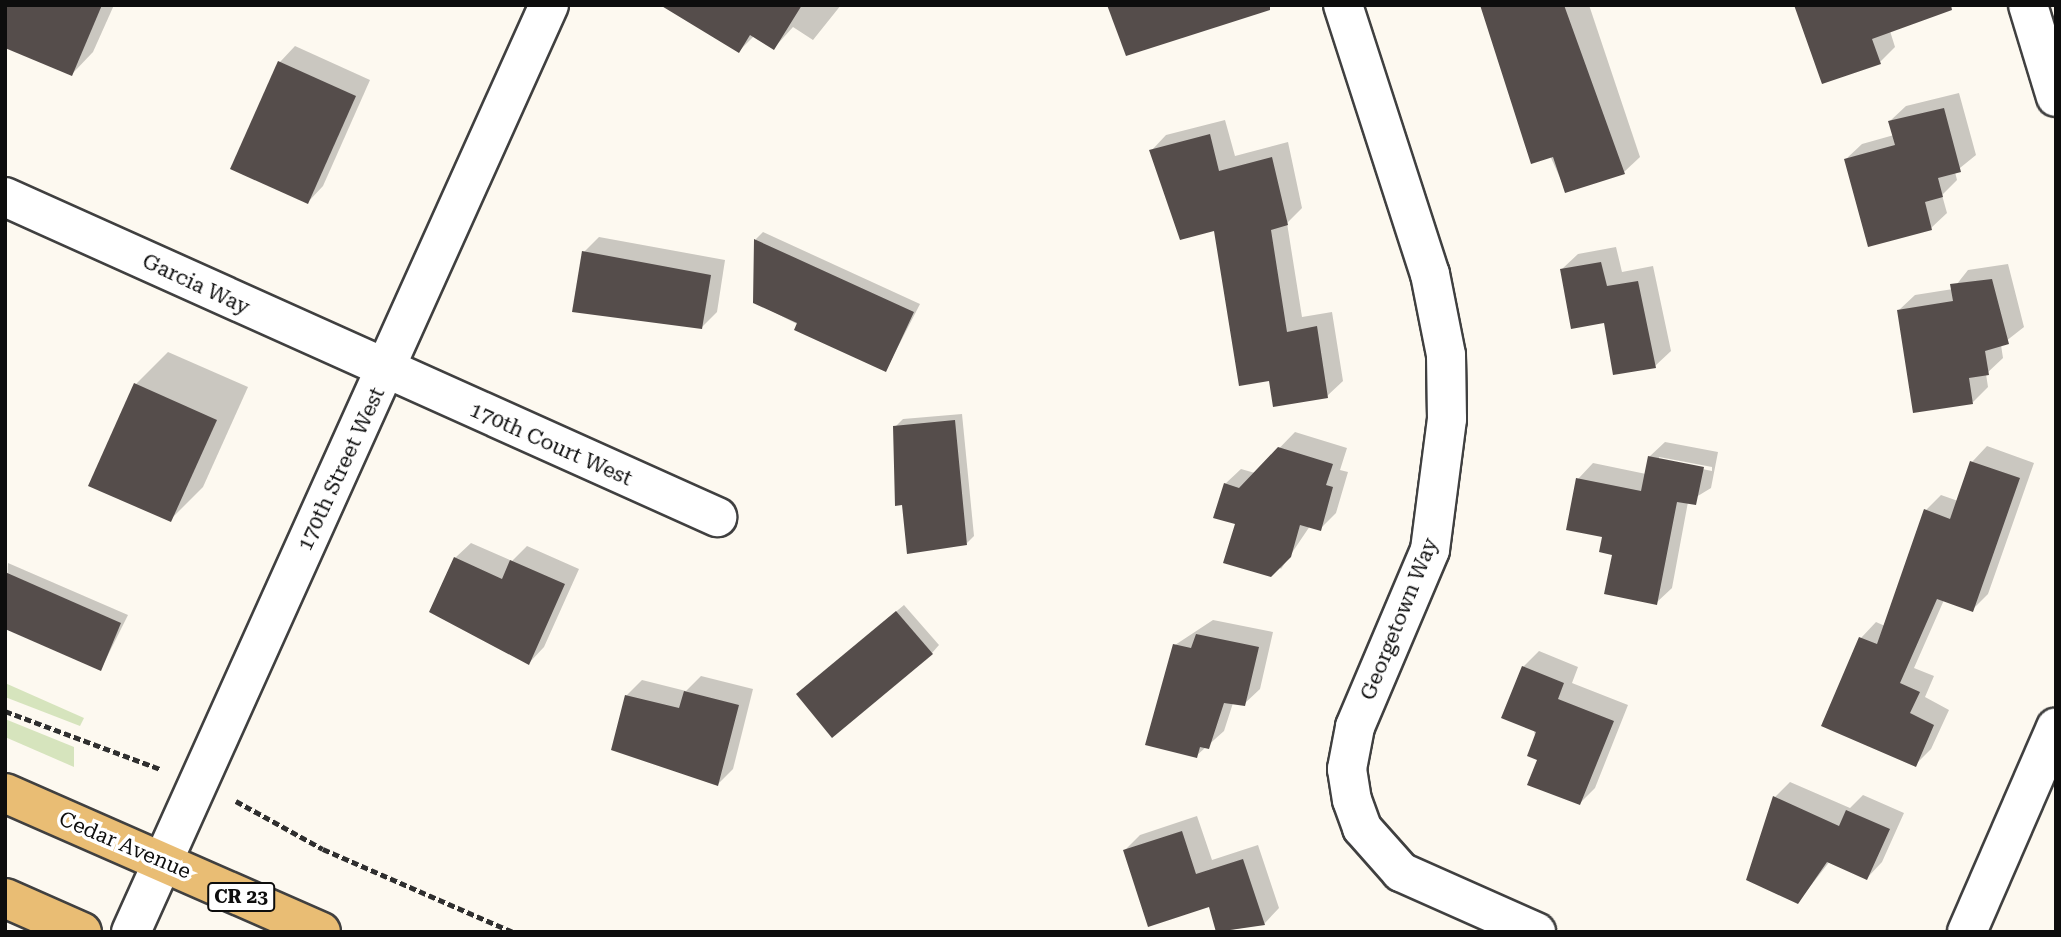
<!DOCTYPE html>
<style>
body{margin:0}
#map{position:relative;width:2061px;height:937px;overflow:hidden;background:#fdf9f0;font-family:"Roboto Serif",serif}
div>[style]{position:absolute}
[style*='--x']{left:calc(var(--x)*1px);top:calc(var(--y)*1px);width:calc(var(--w)*1px);rotate:calc(var(--a)*1deg)}
.green>*{inset:0;background:#d6e4bd}
.shadow>*{inset:0;background:#0003}
.building>*{inset:0;background:#554d4b}
.path>*{height:4.5px;margin-top:-2.25px;transform-origin:0;background:repeating-linear-gradient(90deg,#2f2f2f 0 7px,transparent 0 10.5px)}
.roads{filter:drop-shadow(2px 0 #404040) drop-shadow(-2px 0 #404040) drop-shadow(0 2px #404040) drop-shadow(0 -2px #404040)}
.street>*{height:38px;margin:-19px;padding:0 19px;transform-origin:19px;border-radius:19px;background:#fff}
.primary>*{height:38px;margin:-19px;padding:0 19px;transform-origin:19px;border-radius:19px;background:#e9bd74}
span{translate:-50% -50%;white-space:nowrap;text-align:center;line-height:1.15;-webkit-text-stroke:7px #fff;paint-order:stroke}
.shield-label span{padding:2px 5px;background:#fff;border:2px solid;border-radius:5px;-webkit-text-stroke-width:0}
.shield-label{font-size:19px;color:#0d0d0d;font-weight:700}
.street-label{font-size:21px;color:#0d0d0d}
.frame{position:absolute;inset:0;border:7px solid #0d0d0d;pointer-events:none}
</style>
<div id="map">
<div class="green">
<div style="clip-path:polygon(5px 683px,84px 718px,80px 726px,5px 697px)"></div>
<div style="clip-path:polygon(5px 719px,74px 747px,74px 767px,5px 737px)"></div>
</div>
<div class="shadow">
<div style="clip-path:polygon(5px 5px,114px 5px,93px 52px,72px 74px)"></div>
<div style="clip-path:polygon(705px 5px,841px 5px,813px 40px,793px 27px,774px 48px,754px 36px,739px 51px)"></div>
<div style="clip-path:polygon(1482px 5px,1589px 5px,1640px 157px,1624px 172px,1566px 191px)"></div>
<div style="clip-path:polygon(1796px 5px,1890px 31px,1895px 47px,1880px 62px)"></div>
<div style="clip-path:polygon(295px 46px,370px 80px,323px 186px,308px 202px,233px 168px,280px 62px)"></div>
<div style="clip-path:polygon(1959px 93px,1976px 155px,1955px 172px,1957px 180px,1942px 195px,1947px 213px,1931px 228px,1846px 159px,1862px 144px,1894px 135px,1890px 121px,1906px 106px)"></div>
<div style="clip-path:polygon(1225px 120px,1235px 156px,1288px 142px,1302px 208px,1287px 223px,1302px 317px,1332px 312px,1343px 381px,1327px 396px,1270px 379px,1215px 229px,1151px 151px,1166px 135px)"></div>
<div style="clip-path:polygon(763px 232px,920px 304px,886px 370px,754px 302px,756px 239px)"></div>
<div style="clip-path:polygon(599px 237px,725px 260px,717px 312px,702px 327px,584px 252px)"></div>
<div style="clip-path:polygon(1616px 247px,1622px 272px,1653px 266px,1671px 351px,1655px 366px,1562px 269px,1578px 254px)"></div>
<div style="clip-path:polygon(2008px 264px,2024px 327px,2001px 345px,2003px 358px,1986px 374px,1988px 387px,1973px 402px,1899px 310px,1915px 295px,1953px 289px,1968px 270px)"></div>
<div style="clip-path:polygon(168px 352px,248px 387px,203px 487px,170px 520px,136px 384px)"></div>
<div style="clip-path:polygon(962px 414px,974px 536px,967px 543px,895px 427px,903px 419px)"></div>
<div style="clip-path:polygon(1295px 432px,1347px 448px,1340px 470px,1348px 472px,1336px 513px,1320px 529px,1310px 526px,1281px 569px,1237px 523px,1225px 484px,1241px 469px,1255px 473px)"></div>
<div style="clip-path:polygon(evenodd,1665px 442px,1718px 452px,1711px 488px,1688px 502px,1672px 588px,1656px 603px,1614px 553px,1578px 479px,1593px 463px,1646px 474px,1649px 457px,1665px 442px,1659px 457px,1712px 467px,1712px 471px,1659px 460px,1659px 457px)"></div>
<div style="clip-path:polygon(1987px 446px,2034px 463px,1988px 594px,1972px 610px,1944px 600px,1914px 668px,1934px 676px,1925px 697px,1949px 710px,1931px 749px,1915px 765px,1823px 725px,1861px 638px,1876px 622px,1885px 626px,1926px 510px,1941px 495px,1958px 501px,1972px 462px)"></div>
<div style="clip-path:polygon(471px 543px,512px 561px,527px 546px,579px 569px,544px 647px,529px 663px,455px 558px)"></div>
<div style="clip-path:polygon(8px 563px,128px 615px,101px 669px,5px 627px)"></div>
<div style="clip-path:polygon(904px 605px,939px 645px,932px 653px,806px 687px)"></div>
<div style="clip-path:polygon(1213px 620px,1273px 632px,1260px 689px,1244px 704px,1233px 703px,1224px 731px,1196px 756px,1175px 645px)"></div>
<div style="clip-path:polygon(1539px 651px,1578px 667px,1572px 683px,1628px 705px,1595px 788px,1580px 803px,1539px 759px,1523px 667px)"></div>
<div style="clip-path:polygon(701px 676px,753px 689px,733px 769px,718px 784px,626px 696px,642px 680px,686px 691px)"></div>
<div style="clip-path:polygon(1790px 782px,1850px 808px,1863px 795px,1904px 813px,1882px 862px,1867px 878px,1830px 861px,1798px 902px,1775px 797px)"></div>
<div style="clip-path:polygon(1197px 816px,1212px 860px,1258px 845px,1279px 908px,1264px 924px,1218px 932px,1210px 905px,1125px 850px,1140px 835px)"></div>
</div>
<div class="building">
<div style="clip-path:polygon(5px 5px,102px 5px,72px 76px,5px 48px)"></div>
<div style="clip-path:polygon(660px 5px,802px 5px,774px 50px,750px 35px,739px 53px)"></div>
<div style="clip-path:polygon(1107px 5px,1270px 5px,1270px 10px,1126px 56px)"></div>
<div style="clip-path:polygon(1480px 5px,1564px 5px,1625px 174px,1565px 193px,1553px 157px,1531px 164px)"></div>
<div style="clip-path:polygon(1794px 5px,1951px 5px,1952px 10px,1872px 39px,1881px 64px,1822px 84px)"></div>
<div style="clip-path:polygon(278px 61px,356px 96px,308px 204px,230px 169px)"></div>
<div style="clip-path:polygon(1944px 108px,1961px 172px,1938px 178px,1943px 197px,1925px 202px,1932px 230px,1868px 247px,1844px 159px,1895px 145px,1888px 121px)"></div>
<div style="clip-path:polygon(1210px 134px,1219px 171px,1272px 157px,1288px 225px,1271px 230px,1287px 332px,1317px 326px,1328px 398px,1273px 407px,1269px 381px,1239px 386px,1214px 231px,1180px 240px,1149px 150px)"></div>
<div style="clip-path:polygon(754px 239px,914px 312px,886px 372px,794px 330px,797px 323px,753px 303px)"></div>
<div style="clip-path:polygon(582px 251px,711px 275px,702px 329px,572px 312px)"></div>
<div style="clip-path:polygon(1601px 262px,1607px 286px,1638px 281px,1656px 368px,1613px 375px,1604px 323px,1571px 329px,1560px 269px)"></div>
<div style="clip-path:polygon(1992px 279px,2009px 344px,1985px 351px,1989px 375px,1969px 378px,1973px 404px,1913px 413px,1897px 310px,1953px 301px,1950px 284px)"></div>
<div style="clip-path:polygon(134px 383px,217px 420px,171px 522px,88px 486px)"></div>
<div style="clip-path:polygon(955px 420px,967px 545px,907px 554px,902px 505px,895px 506px,893px 426px)"></div>
<div style="clip-path:polygon(1278px 447px,1333px 464px,1326px 485px,1333px 487px,1321px 531px,1300px 525px,1291px 557px,1271px 577px,1223px 563px,1235px 524px,1213px 518px,1224px 483px,1239px 488px)"></div>
<div style="clip-path:polygon(1648px 456px,1704px 467px,1696px 505px,1677px 502px,1657px 605px,1604px 594px,1612px 555px,1599px 552px,1602px 537px,1566px 530px,1576px 478px,1641px 491px)"></div>
<div style="clip-path:polygon(1970px 461px,2020px 478px,1973px 612px,1937px 599px,1900px 683px,1920px 692px,1910px 713px,1934px 725px,1916px 767px,1821px 726px,1859px 637px,1877px 644px,1924px 509px,1950px 519px)"></div>
<div style="clip-path:polygon(454px 557px,502px 579px,510px 560px,565px 584px,529px 665px,429px 612px)"></div>
<div style="clip-path:polygon(5px 572px,121px 623px,101px 671px,5px 629px)"></div>
<div style="clip-path:polygon(896px 611px,933px 654px,832px 738px,796px 694px)"></div>
<div style="clip-path:polygon(1196px 634px,1259px 647px,1245px 706px,1224px 703px,1209px 749px,1200px 747px,1197px 758px,1145px 745px,1173px 644px,1191px 648px)"></div>
<div style="clip-path:polygon(1522px 666px,1564px 683px,1558px 699px,1614px 721px,1580px 805px,1527px 785px,1537px 760px,1527px 756px,1536px 732px,1501px 718px)"></div>
<div style="clip-path:polygon(684px 691px,739px 705px,718px 786px,611px 750px,625px 695px,679px 708px)"></div>
<div style="clip-path:polygon(1773px 796px,1839px 826px,1846px 810px,1890px 829px,1867px 880px,1827px 862px,1798px 904px,1746px 880px)"></div>
<div style="clip-path:polygon(1182px 831px,1196px 874px,1243px 859px,1265px 925px,1216px 932px,1209px 907px,1148px 927px,1123px 850px)"></div>
</div>
<div class="path">
<div style="--x:5;--y:711;--w:165;--a:20.5"></div>
<div style="--x:236;--y:801;--w:99;--a:28.9"></div>
<div style="--x:323;--y:849;--w:207;--a:23.6"></div>
</div>
<div class="roads">
<div class="street">
<div style="--x:1343;--y:5;--w:283;--a:72.1"></div>
<div style="--x:1430;--y:274;--w:83;--a:78.8"></div>
<div style="--x:1446;--y:355;--w:64;--a:89.1"></div>
<div style="--x:1447;--y:419;--w:132;--a:97.4"></div>
<div style="--x:1430;--y:550;--w:192;--a:113"></div>
<div style="--x:1355;--y:727;--w:43;--a:100.8"></div>
<div style="--x:1347;--y:769;--w:31;--a:81"></div>
<div style="--x:1352;--y:800;--w:30;--a:70"></div>
<div style="--x:1362;--y:828;--w:59;--a:48.4"></div>
<div style="--x:1401;--y:872;--w:148;--a:24"></div>
<div style="--x:2028;--y:5;--w:96;--a:73.1"></div>
<div style="--x:5;--y:197;--w:781;--a:24.2"></div>
<div style="--x:131;--y:932;--w:1017;--a:-65.73"></div>
<div style="--x:1967;--y:932;--w:223;--a:-66.5"></div>
</div>
<div class="primary">
<div style="--x:5;--y:793;--w:345;--a:23.7"></div>
<div style="--x:5;--y:898;--w:84;--a:23.8"></div>
</div>
</div>
<div class="shield-label">
<span style="left:241px;top:897px">CR 23</span>
</div>
<div class="street-label">
<span style="left:196px;top:284px;rotate:25deg">Garcia Way</span>
<span style="left:551px;top:444px;rotate:24deg">170th Court West</span>
<span style="left:341px;top:469px;rotate:-65deg">170th Street West</span>
<span style="left:1399px;top:619px;rotate:-68deg">Georgetown Way</span>
<span style="left:125px;top:845px;rotate:23deg">Cedar Avenue</span>
</div>
<div class="frame"></div>
</div>
